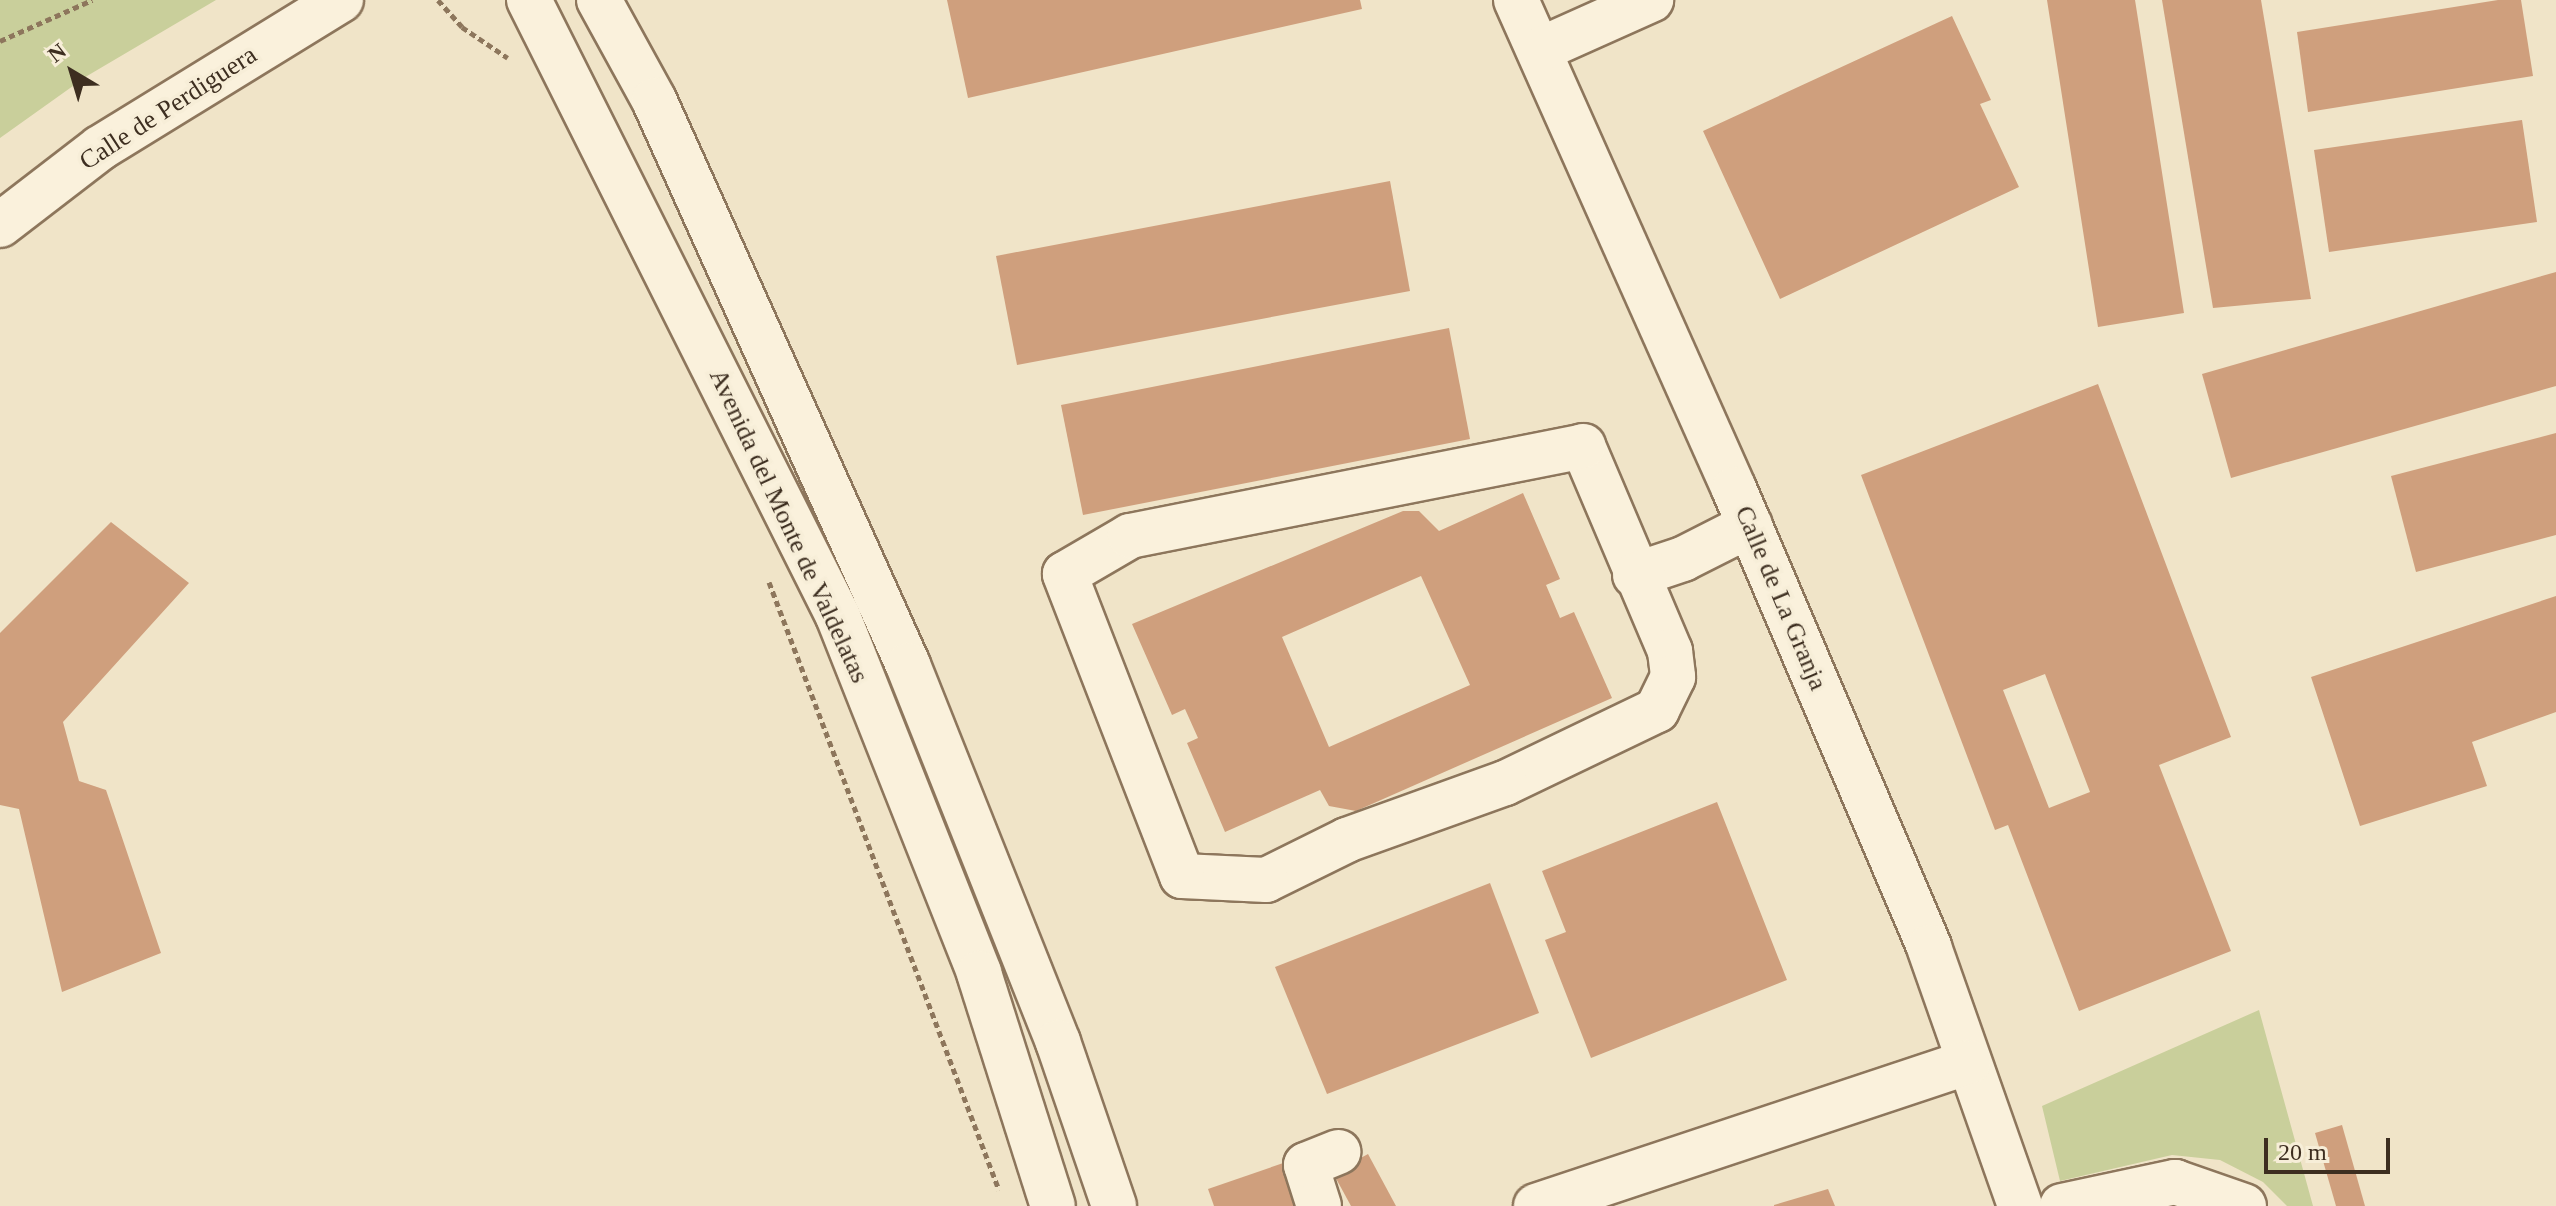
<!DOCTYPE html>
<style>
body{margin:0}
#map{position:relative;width:2556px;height:1206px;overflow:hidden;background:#f0e4c8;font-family:Georgia,serif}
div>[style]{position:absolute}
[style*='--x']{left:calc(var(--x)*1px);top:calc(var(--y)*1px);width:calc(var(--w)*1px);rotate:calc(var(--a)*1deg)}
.green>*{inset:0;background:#c9cf9b}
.building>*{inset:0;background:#cf9f7d}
.path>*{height:5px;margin-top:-2.5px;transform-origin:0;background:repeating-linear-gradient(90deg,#8d765c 0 6px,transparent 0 10px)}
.roads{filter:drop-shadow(2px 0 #8d765c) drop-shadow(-2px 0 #8d765c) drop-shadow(0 2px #8d765c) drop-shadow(0 -2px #8d765c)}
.minor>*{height:44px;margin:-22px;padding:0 22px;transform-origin:22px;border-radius:22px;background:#faf1dc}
span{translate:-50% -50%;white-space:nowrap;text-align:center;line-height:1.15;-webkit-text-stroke:7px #f7eed8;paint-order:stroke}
.street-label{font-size:26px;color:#3d2e20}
.north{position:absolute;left:32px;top:32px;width:80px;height:80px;-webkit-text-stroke:6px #f7eed8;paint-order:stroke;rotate:322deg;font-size:22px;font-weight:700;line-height:32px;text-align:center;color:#3d2e20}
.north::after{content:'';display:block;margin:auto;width:28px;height:36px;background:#3d2e20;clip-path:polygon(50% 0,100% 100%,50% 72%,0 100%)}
.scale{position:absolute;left:2264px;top:1138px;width:126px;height:36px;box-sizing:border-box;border:4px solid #3d2e20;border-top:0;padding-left:10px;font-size:24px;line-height:28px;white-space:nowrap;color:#3d2e20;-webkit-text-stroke:6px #f7eed8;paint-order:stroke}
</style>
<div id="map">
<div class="green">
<div style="clip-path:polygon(0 0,216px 0,87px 76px,0 138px)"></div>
<div style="clip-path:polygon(2259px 1010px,2313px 1206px,2287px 1206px,2263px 1182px,2220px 1160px,2172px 1155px,2060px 1181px,2042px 1106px)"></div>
</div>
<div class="building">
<div style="clip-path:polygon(947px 0,1360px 0,1362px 9px,968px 98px)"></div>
<div style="clip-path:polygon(2047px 0,2135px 0,2184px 313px,2098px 327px)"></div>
<div style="clip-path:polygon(2162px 0,2261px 0,2311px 299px,2213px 308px)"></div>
<div style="clip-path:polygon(2498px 0,2521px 0,2533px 76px,2308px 112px,2297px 32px)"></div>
<div style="clip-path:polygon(1952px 16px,1991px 100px,1980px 104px,2019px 187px,1780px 299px,1703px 131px)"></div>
<div style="clip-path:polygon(2522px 120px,2537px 222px,2329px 252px,2314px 150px)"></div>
<div style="clip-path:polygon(1390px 181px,1410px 291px,1017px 365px,996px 256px)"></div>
<div style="clip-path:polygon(2556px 272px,2556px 386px,2231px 478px,2202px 374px)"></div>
<div style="clip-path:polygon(1449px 328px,1470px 439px,1083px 515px,1061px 405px)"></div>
<div style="clip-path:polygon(evenodd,2098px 384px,2231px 737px,2159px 765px,2231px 951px,2079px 1011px,2008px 825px,1995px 830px,1861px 475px,2098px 384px,2045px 674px,2090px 792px,2049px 808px,2003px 690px,2045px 674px)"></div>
<div style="clip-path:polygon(2556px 433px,2556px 535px,2416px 572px,2391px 476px)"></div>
<div style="clip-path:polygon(evenodd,1523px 493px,1560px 579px,1546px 585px,1560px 618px,1574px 612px,1612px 698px,1356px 811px,1329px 806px,1320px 790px,1225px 832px,1187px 743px,1198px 738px,1185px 709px,1172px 715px,1132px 624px,1403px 511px,1419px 511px,1439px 531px,1523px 493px,1421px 576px,1470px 685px,1329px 747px,1282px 637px,1421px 576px)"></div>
<div style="clip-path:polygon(111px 522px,189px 583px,63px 722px,79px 781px,106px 790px,161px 953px,62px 992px,19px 809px,0 805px,0 633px)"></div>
<div style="clip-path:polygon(2556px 596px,2556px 712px,2472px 742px,2487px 786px,2360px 826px,2311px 677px)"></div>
<div style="clip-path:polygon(1717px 802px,1787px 980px,1591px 1058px,1545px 940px,1566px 932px,1542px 871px)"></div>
<div style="clip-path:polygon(1490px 883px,1539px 1013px,1327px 1094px,1275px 967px)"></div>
<div style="clip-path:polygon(2342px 1125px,2365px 1206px,2336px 1206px,2315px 1133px)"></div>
<div style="clip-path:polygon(1368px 1154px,1396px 1206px,1351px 1206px,1333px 1173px)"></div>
<div style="clip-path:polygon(1295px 1159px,1311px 1206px,1214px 1206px,1208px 1189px)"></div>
<div style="clip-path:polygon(1828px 1189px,1835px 1206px,1774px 1206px,1774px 1205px)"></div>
</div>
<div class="path">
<div style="--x:438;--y:0;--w:36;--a:48"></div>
<div style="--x:462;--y:27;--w:55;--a:34"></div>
<div style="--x:0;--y:41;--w:101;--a:-24"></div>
<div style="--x:769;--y:582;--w:650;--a:69.28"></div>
</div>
<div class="roads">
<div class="minor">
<div style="--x:529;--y:0;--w:689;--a:63.36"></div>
<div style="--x:838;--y:616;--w:384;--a:68.4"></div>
<div style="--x:979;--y:973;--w:244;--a:72.4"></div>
<div style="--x:599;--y:0;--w:114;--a:61.2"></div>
<div style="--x:654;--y:100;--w:619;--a:65.79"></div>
<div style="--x:908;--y:665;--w:406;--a:68.3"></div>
<div style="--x:1058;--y:1042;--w:173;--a:71.1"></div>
<div style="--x:1516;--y:0;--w:535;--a:65.97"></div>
<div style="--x:1734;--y:489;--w:498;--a:66.9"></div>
<div style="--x:1929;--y:947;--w:275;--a:70.6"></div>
<div style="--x:1539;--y:50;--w:123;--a:-24.1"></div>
<div style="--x:0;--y:225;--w:126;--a:-37.6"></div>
<div style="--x:100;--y:148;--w:283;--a:-31.6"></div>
<div style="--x:1583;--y:446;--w:223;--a:67"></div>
<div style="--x:1670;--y:651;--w:26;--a:83"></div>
<div style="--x:1673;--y:677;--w:37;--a:116"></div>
<div style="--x:1657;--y:710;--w:169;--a:154.3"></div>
<div style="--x:1505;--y:783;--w:168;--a:160.2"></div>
<div style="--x:1347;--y:840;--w:90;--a:153.7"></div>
<div style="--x:1266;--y:880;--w:84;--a:-177.3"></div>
<div style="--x:1182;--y:876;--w:324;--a:-111.2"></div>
<div style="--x:1065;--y:574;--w:75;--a:-30.3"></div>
<div style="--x:1130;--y:536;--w:462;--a:-11.2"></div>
<div style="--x:1635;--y:575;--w:51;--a:-18.4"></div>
<div style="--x:1683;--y:559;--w:75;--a:-26.9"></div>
<div style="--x:1319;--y:1206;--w:43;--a:-107.6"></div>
<div style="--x:1306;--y:1165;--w:35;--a:-22"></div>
<div style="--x:1536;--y:1206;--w:456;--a:-18.4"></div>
<div style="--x:2062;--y:1206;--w:116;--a:-12"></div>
<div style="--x:2175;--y:1182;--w:73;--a:19.2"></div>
</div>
</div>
<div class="street-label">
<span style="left:168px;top:108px;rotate:-33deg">Calle de Perdiguera</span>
<span style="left:789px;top:526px;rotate:65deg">Avenida del Monte de Valdelatas</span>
<span style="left:1781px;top:598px;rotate:67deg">Calle de La Granja</span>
</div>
<div class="north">N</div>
<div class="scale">20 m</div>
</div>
